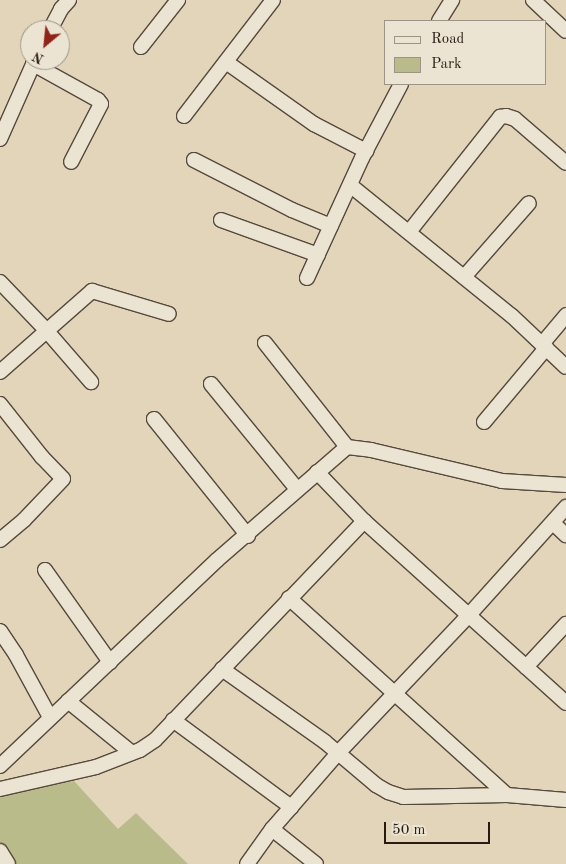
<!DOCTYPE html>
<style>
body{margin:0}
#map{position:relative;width:566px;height:864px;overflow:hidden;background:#e2d5ba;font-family:"Old Standard TT",serif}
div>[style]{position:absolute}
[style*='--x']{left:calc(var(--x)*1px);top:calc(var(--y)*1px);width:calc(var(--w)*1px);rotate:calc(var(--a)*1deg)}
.green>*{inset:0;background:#babb8b}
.roads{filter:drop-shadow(1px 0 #56493d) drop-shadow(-1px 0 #56493d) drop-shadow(0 1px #56493d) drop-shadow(0 -1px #56493d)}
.street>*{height:14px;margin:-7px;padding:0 7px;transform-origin:7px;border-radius:7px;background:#ece4d2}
span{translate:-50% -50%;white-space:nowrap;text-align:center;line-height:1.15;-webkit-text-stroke:5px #ece4d2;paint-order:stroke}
.legend{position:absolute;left:384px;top:20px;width:162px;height:65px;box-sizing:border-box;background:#ece4d2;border:1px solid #9d9386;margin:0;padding:6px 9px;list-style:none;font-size:15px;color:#271a13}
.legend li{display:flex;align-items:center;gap:10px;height:25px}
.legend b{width:25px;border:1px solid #9d9386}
.north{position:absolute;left:20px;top:20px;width:50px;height:50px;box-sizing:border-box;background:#ece4d2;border:1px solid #9d9386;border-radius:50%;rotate:208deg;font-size:14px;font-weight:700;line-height:20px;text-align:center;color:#271a13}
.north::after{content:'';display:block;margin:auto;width:18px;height:22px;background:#8f2418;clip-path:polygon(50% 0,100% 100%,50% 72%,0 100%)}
.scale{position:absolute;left:384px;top:822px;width:106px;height:22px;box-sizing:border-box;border:2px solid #271a13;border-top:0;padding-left:6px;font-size:15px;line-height:18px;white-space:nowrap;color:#271a13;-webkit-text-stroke:4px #ece4d2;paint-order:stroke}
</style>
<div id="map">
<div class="green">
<div style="clip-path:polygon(74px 781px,118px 829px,136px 813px,188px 864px,0 864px,0 794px)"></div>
</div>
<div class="roads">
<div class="street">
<div style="--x:533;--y:0;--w:45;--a:43.2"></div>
<div style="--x:439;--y:21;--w:25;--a:-58"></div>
<div style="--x:50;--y:30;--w:24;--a:-62"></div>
<div style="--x:61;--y:9;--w:12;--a:-48"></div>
<div style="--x:141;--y:47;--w:60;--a:-51.8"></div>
<div style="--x:226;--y:62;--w:108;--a:35.2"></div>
<div style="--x:314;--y:124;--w:59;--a:27.4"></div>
<div style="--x:33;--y:64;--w:74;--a:29"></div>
<div style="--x:98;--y:100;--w:5;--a:53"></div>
<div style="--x:101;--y:104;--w:65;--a:117.3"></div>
<div style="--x:184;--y:116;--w:146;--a:-52.5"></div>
<div style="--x:0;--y:139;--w:86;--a:-66.1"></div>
<div style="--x:194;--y:160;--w:110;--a:27"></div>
<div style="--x:292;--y:210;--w:42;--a:22.3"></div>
<div style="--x:350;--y:185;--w:208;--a:39"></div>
<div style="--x:512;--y:316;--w:74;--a:43.4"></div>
<div style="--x:221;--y:220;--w:103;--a:19.8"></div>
<div style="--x:409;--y:232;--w:147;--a:-51.6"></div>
<div style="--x:500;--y:117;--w:6;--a:-9"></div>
<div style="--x:506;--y:116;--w:9;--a:18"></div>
<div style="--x:515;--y:119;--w:67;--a:40.8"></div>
<div style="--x:464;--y:277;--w:98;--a:-48.7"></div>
<div style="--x:307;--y:278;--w:132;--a:-65.4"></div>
<div style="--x:362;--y:158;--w:84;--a:-62.2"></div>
<div style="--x:0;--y:282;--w:66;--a:46.2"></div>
<div style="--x:46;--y:330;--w:69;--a:49.1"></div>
<div style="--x:265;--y:343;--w:132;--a:51.7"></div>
<div style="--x:542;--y:344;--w:38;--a:-50"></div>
<div style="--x:0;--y:372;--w:123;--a:-41.4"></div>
<div style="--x:92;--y:291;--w:80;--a:16.6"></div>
<div style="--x:211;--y:384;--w:136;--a:50.7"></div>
<div style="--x:0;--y:404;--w:68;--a:51.6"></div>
<div style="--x:42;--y:457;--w:30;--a:46"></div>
<div style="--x:63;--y:479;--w:57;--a:133.6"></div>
<div style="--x:24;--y:520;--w:31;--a:140"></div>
<div style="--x:154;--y:419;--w:150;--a:51.2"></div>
<div style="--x:484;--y:422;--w:97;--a:-50"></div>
<div style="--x:317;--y:472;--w:68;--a:46.2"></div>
<div style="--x:364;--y:521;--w:272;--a:42"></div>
<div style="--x:553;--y:523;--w:18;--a:43"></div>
<div style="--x:45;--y:570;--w:113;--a:54.8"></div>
<div style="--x:289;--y:598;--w:294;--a:42.1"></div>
<div style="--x:0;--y:631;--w:29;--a:56"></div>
<div style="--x:16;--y:655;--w:71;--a:61.3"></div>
<div style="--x:526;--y:667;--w:59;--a:-47.1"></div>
<div style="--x:222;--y:669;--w:126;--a:35.3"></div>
<div style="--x:325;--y:742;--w:67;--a:40.1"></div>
<div style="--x:376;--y:785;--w:14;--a:30"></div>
<div style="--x:388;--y:792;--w:16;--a:18"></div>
<div style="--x:403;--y:797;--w:104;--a:-1.1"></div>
<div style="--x:507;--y:795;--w:59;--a:4.8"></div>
<div style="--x:68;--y:701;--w:82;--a:39.1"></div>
<div style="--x:173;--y:720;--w:147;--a:36.4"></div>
<div style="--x:0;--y:766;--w:299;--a:-43.5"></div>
<div style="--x:217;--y:560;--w:172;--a:-41"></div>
<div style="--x:347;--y:447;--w:24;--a:7"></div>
<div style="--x:371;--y:450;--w:135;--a:13.3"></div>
<div style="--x:502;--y:481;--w:64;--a:3.6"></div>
<div style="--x:0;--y:789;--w:98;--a:-12.9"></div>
<div style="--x:96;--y:767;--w:47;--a:-21.1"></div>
<div style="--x:140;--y:750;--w:18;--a:-34"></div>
<div style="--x:155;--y:740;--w:303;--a:-46.3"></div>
<div style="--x:272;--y:829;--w:56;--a:38.5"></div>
<div style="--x:0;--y:851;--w:15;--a:58"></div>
<div style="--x:247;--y:864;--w:43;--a:-54.5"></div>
<div style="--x:272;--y:829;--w:101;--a:-49"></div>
<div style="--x:338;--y:753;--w:189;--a:-46.5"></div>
<div style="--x:468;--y:616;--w:147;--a:-48"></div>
</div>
</div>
<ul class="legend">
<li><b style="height:6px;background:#ece4d2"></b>Road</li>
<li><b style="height:14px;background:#babb8b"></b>Park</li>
</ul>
<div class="north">N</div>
<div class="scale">50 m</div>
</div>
